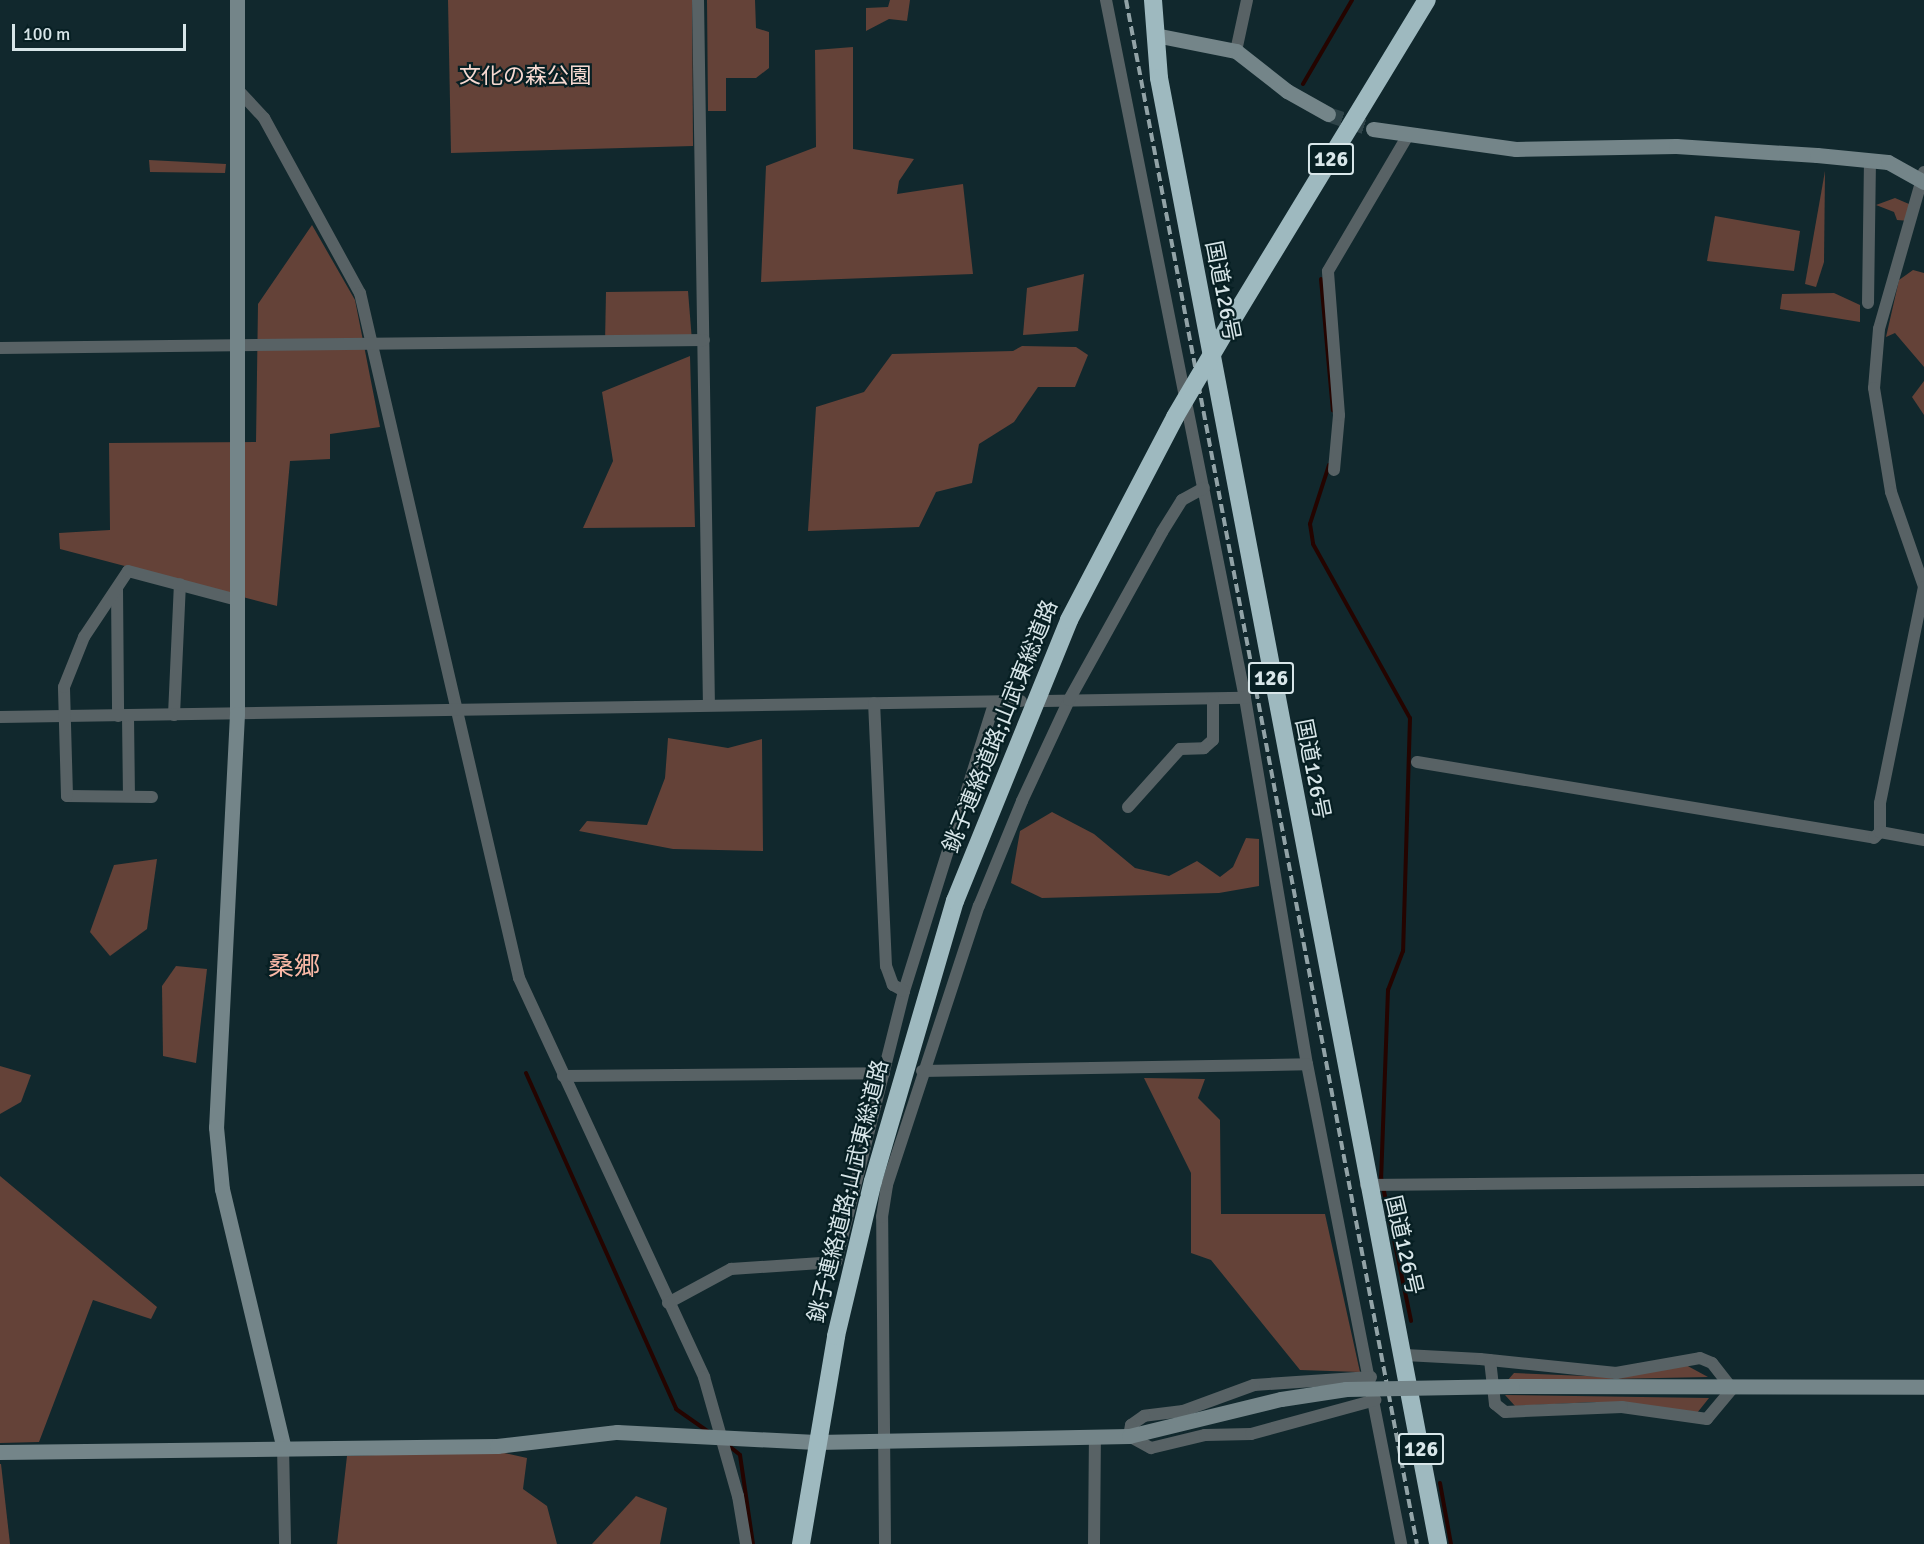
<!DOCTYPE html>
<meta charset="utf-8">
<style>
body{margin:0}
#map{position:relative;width:1924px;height:1544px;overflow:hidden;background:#11282d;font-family:Signika,"Noto Sans JP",sans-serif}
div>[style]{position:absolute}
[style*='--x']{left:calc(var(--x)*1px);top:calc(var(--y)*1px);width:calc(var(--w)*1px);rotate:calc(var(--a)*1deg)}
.green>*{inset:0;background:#644238}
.stream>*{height:4px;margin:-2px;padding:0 2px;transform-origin:2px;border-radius:2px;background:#240400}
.secondary-tunnel>*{height:15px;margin-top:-7.5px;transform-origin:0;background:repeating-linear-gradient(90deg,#2f4449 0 15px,transparent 0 23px)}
.street>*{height:12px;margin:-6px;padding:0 6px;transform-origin:6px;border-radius:6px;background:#586265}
.secondary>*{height:15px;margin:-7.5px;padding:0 7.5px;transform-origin:7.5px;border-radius:7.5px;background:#748589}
.highway>*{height:18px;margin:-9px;padding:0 9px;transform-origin:9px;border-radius:9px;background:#9eb9bf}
.rail>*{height:4px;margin-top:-2px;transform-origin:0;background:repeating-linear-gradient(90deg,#92a3a7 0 9px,transparent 0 13.5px)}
.secondary-bridge>*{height:15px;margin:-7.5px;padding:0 7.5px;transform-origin:7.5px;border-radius:7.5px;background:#748589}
.highway-bridge>*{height:18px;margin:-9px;padding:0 9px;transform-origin:9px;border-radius:9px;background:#9eb9bf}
span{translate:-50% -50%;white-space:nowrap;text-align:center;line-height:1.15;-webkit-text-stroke:4.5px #071f23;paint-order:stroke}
.shield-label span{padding:2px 4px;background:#071f23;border:2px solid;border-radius:4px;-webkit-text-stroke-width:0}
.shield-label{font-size:21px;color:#d8e6e9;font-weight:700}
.park-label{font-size:22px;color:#f7d9d1}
.street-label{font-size:22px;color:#d8e6e9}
.quarter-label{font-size:26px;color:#f9b8a6}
.scale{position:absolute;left:12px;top:24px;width:174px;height:27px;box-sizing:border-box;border:3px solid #d8e6e9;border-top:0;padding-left:8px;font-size:18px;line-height:21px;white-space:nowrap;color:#d8e6e9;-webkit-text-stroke:4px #071f23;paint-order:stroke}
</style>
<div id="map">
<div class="green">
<div style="clip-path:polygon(448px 0,692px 0,693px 146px,451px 153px)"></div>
<div style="clip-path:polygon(707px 0,755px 0,756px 28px,769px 32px,769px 68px,756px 78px,726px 78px,726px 111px,708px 111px)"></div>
<div style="clip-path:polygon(890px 0,910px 0,907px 21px,889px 19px,866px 31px,866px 8px,888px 7px)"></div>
<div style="clip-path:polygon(853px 47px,853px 149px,914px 159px,899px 181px,897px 194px,963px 184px,973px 274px,761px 282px,766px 166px,816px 147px,815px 50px)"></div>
<div style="clip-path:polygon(149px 160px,226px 164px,225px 173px,150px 172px)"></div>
<div style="clip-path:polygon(1825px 171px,1824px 262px,1816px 287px,1805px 284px)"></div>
<div style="clip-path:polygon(1895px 198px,1909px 204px,1910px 221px,1897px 220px,1894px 212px,1876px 205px)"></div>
<div style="clip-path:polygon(1715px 216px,1800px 231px,1794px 271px,1707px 261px)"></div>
<div style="clip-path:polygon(312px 225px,355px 300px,380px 427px,330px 434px,330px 459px,290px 461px,277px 606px,60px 549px,59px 533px,110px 530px,109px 443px,256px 442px,258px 304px)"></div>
<div style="clip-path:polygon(1913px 270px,1924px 273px,1924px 367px,1895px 333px,1886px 337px,1899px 280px)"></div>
<div style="clip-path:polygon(1084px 274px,1078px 331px,1023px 335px,1027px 288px)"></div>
<div style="clip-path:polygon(688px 291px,692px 341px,605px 343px,606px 292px)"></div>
<div style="clip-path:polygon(1834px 293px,1860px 305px,1860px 322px,1780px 309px,1782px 294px)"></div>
<div style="clip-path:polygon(1022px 346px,1076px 347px,1088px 355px,1075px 387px,1038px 387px,1014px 422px,979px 444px,972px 483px,936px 492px,919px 527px,808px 531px,816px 407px,864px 392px,892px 354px,1013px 351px)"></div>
<div style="clip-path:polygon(690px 356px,695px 527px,583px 528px,613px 461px,602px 392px)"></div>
<div style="clip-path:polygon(1924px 381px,1924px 415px,1912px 397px)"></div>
<div style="clip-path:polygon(668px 738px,728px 748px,762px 739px,763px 851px,673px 849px,579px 831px,587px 821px,647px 825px,665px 778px)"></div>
<div style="clip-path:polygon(1052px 812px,1094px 834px,1135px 868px,1169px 876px,1197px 861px,1220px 877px,1233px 867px,1246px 838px,1259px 839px,1259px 886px,1219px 893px,1042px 898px,1011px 883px,1020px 831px)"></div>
<div style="clip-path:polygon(157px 859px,147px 929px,110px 956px,90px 932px,114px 865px)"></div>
<div style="clip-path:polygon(176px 966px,207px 969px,196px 1063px,163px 1056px,162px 986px)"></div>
<div style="clip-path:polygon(0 1066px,31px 1075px,21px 1102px,0 1114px)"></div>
<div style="clip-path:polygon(1144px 1078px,1205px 1079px,1198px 1098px,1220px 1120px,1221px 1214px,1325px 1214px,1360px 1372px,1300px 1370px,1211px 1260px,1191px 1253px,1191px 1173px)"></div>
<div style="clip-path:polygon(0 1176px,157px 1307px,151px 1319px,93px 1300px,39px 1442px,0 1443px)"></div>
<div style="clip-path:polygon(1684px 1364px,1708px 1377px,1507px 1381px,1514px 1373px,1610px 1377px)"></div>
<div style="clip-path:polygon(1505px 1395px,1709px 1398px,1697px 1413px,1595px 1402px,1515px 1406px)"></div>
<div style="clip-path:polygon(495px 1451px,527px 1458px,523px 1489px,547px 1506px,557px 1544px,337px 1544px,347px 1456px)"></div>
<div style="clip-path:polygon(0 1464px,1px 1464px,10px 1544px,0 1544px)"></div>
<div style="clip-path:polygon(636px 1496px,667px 1508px,660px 1544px,592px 1544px)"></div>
</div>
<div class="stream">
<div style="--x:1303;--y:84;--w:97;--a:-59.7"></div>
<div style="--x:1321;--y:279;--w:132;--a:84.8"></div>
<div style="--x:1329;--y:465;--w:62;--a:107.9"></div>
<div style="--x:1310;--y:524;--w:20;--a:81"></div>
<div style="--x:1313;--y:544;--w:199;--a:60.9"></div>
<div style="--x:1410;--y:718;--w:233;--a:91.7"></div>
<div style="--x:1403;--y:951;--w:42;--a:111"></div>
<div style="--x:1388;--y:990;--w:187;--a:92.1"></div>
<div style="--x:1381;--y:1177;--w:147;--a:78.2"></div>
<div style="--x:526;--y:1073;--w:368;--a:65.9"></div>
<div style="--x:676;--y:1409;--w:39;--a:35"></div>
<div style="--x:729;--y:1446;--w:14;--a:39"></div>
<div style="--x:740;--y:1455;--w:90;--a:81.7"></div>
<div style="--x:1440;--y:1483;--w:62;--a:79.8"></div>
</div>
<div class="secondary-tunnel">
<div style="--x:1328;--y:114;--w:47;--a:18.4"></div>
</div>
<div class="street">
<div style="--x:698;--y:0;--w:705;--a:89.11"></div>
<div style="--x:1106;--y:0;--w:712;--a:78.74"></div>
<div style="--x:1245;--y:698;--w:371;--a:80.4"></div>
<div style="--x:1307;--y:1064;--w:489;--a:78.9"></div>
<div style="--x:1236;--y:51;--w:52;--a:-77.8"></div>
<div style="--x:237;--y:89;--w:40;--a:47"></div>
<div style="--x:264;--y:118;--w:200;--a:61.3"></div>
<div style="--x:360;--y:293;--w:703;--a:76.93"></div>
<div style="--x:519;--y:978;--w:440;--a:65.1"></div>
<div style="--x:704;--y:1377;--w:124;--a:74.1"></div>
<div style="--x:738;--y:1496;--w:49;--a:80.5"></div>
<div style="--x:1924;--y:172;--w:163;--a:106"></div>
<div style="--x:1879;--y:329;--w:59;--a:94.8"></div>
<div style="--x:1874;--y:388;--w:105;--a:80.7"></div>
<div style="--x:1891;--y:492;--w:101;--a:70.8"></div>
<div style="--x:1868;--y:303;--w:143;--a:-89.2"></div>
<div style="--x:0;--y:348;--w:704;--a:-0.65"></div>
<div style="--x:1334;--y:470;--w:55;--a:-84.8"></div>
<div style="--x:1339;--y:415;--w:144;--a:-94.4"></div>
<div style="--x:1328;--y:271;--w:158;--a:-59.5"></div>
<div style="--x:117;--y:589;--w:127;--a:89.5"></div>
<div style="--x:1044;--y:701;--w:201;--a:-0.9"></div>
<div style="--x:174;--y:715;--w:131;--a:-87.4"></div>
<div style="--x:128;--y:716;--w:80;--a:89.3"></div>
<div style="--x:0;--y:717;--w:1021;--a:-0.9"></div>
<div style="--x:1417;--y:762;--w:463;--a:9.4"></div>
<div style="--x:1874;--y:838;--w:8;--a:-45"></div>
<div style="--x:1880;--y:832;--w:29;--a:-90"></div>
<div style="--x:1880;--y:803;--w:220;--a:-78.5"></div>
<div style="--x:152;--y:797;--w:85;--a:-179.3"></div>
<div style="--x:67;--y:796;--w:109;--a:-91.6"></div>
<div style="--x:64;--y:687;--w:54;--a:-68.2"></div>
<div style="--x:84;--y:637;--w:79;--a:-56.3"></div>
<div style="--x:128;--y:571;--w:113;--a:14.9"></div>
<div style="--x:1128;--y:807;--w:78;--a:-48.1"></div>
<div style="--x:1180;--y:749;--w:24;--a:-2"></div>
<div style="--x:1204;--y:748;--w:12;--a:-42"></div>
<div style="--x:1213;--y:740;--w:41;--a:-90"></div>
<div style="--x:1880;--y:832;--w:45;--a:10.3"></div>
<div style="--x:904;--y:991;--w:302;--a:-72.6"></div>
<div style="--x:922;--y:1071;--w:385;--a:-1"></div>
<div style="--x:563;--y:1076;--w:321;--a:-0.5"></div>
<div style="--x:1366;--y:1185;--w:558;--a:-0.51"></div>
<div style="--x:668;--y:1303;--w:72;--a:-28.4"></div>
<div style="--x:731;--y:1269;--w:105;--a:-3.8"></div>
<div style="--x:836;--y:1262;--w:279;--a:-75.9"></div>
<div style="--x:904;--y:991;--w:13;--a:-151"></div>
<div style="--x:893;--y:985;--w:20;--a:-110"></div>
<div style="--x:886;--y:966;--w:263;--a:-92.6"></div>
<div style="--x:1405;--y:1355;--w:75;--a:3.1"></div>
<div style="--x:1480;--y:1359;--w:137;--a:5.9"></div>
<div style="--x:1616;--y:1373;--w:85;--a:-10.1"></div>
<div style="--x:1700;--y:1358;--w:13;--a:23"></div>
<div style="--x:1712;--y:1363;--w:33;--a:52"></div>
<div style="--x:1732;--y:1389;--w:39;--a:130"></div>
<div style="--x:1707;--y:1419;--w:86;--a:-172"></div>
<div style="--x:1622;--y:1407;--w:117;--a:177.6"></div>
<div style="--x:1505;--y:1412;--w:13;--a:-141"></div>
<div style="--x:1495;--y:1404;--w:44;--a:-96.5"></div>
<div style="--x:1371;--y:1377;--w:117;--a:176.1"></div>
<div style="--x:1254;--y:1385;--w:76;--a:159.9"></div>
<div style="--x:1183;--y:1411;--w:39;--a:173"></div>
<div style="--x:1144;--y:1416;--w:16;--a:145"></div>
<div style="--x:1131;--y:1425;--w:11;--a:100"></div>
<div style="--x:1129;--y:1436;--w:25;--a:29"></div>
<div style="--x:1151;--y:1448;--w:56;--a:-13.5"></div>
<div style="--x:1205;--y:1435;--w:46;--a:-1.2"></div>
<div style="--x:1251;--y:1434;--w:129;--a:-15.3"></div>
<div style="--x:283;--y:1446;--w:98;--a:88.8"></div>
<div style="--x:885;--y:1544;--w:327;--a:-90.5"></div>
<div style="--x:882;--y:1217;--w:32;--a:-81"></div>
<div style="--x:887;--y:1185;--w:294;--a:-71.8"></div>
<div style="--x:979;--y:906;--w:113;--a:-67.7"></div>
<div style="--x:1022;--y:801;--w:111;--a:-65"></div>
<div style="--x:1069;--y:700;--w:192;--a:-61"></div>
<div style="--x:1162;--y:532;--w:38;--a:-58"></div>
<div style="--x:1182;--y:500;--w:25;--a:-29"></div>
<div style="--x:1094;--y:1544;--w:107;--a:-89.5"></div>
</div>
<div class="secondary">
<div style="--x:237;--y:0;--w:714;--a:90"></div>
<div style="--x:237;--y:714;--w:414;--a:92.9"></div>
<div style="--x:216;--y:1127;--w:62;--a:84.5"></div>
<div style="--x:222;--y:1189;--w:264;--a:76.6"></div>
<div style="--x:1155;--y:35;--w:83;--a:11.2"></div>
<div style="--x:1236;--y:51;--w:65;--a:38.1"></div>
<div style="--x:1287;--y:91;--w:47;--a:29.3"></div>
<div style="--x:1373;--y:129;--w:144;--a:8"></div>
<div style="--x:1516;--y:149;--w:160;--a:-1.1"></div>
<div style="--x:1676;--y:146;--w:141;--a:3.7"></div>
<div style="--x:1817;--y:155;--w:71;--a:5.6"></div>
<div style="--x:1888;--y:162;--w:41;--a:29.1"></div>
<div style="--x:1512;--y:1386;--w:412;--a:0.1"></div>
<div style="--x:0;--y:1452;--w:497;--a:-0.7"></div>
<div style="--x:497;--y:1446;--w:121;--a:-6.7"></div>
<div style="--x:617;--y:1432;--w:199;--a:2.9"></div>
<div style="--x:816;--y:1442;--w:313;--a:-1.1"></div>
<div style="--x:1129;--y:1436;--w:156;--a:-13.7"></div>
</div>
<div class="highway">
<div style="--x:1153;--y:0;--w:78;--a:85.6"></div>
<div style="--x:1159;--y:78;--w:1492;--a:79.22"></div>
<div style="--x:1234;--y:317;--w:371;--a:-58.7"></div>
<div style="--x:801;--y:1544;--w:211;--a:-80.4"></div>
<div style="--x:836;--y:1336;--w:159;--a:-76.6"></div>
<div style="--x:873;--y:1181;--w:292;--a:-73.7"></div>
<div style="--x:955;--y:901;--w:303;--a:-67.9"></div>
<div style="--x:1069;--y:620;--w:229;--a:-62.4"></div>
</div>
<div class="rail">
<div style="--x:1126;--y:0;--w:1571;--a:79.33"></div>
</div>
<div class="secondary-bridge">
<div style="--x:1281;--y:1399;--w:66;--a:-8.7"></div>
<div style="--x:1346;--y:1389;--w:166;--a:-1"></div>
</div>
<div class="highway-bridge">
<div style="--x:1175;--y:417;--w:116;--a:-59.5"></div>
</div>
<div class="shield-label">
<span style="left:1331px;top:159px">126</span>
<span style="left:1271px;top:678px">126</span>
<span style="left:1421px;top:1449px">126</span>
</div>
<div class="park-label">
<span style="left:525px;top:76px">文化の森公園</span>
</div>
<div class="street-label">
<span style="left:1223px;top:291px;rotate:79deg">国道126号</span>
<span style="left:1000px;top:726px;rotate:-68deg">銚子連絡道路;山武東総道路</span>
<span style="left:1313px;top:769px;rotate:79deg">国道126号</span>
<span style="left:848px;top:1191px;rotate:-76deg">銚子連絡道路;山武東総道路</span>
<span style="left:1404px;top:1245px;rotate:77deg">国道126号</span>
</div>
<div class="quarter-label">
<span style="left:294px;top:968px">桑郷</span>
</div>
<div class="scale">100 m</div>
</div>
